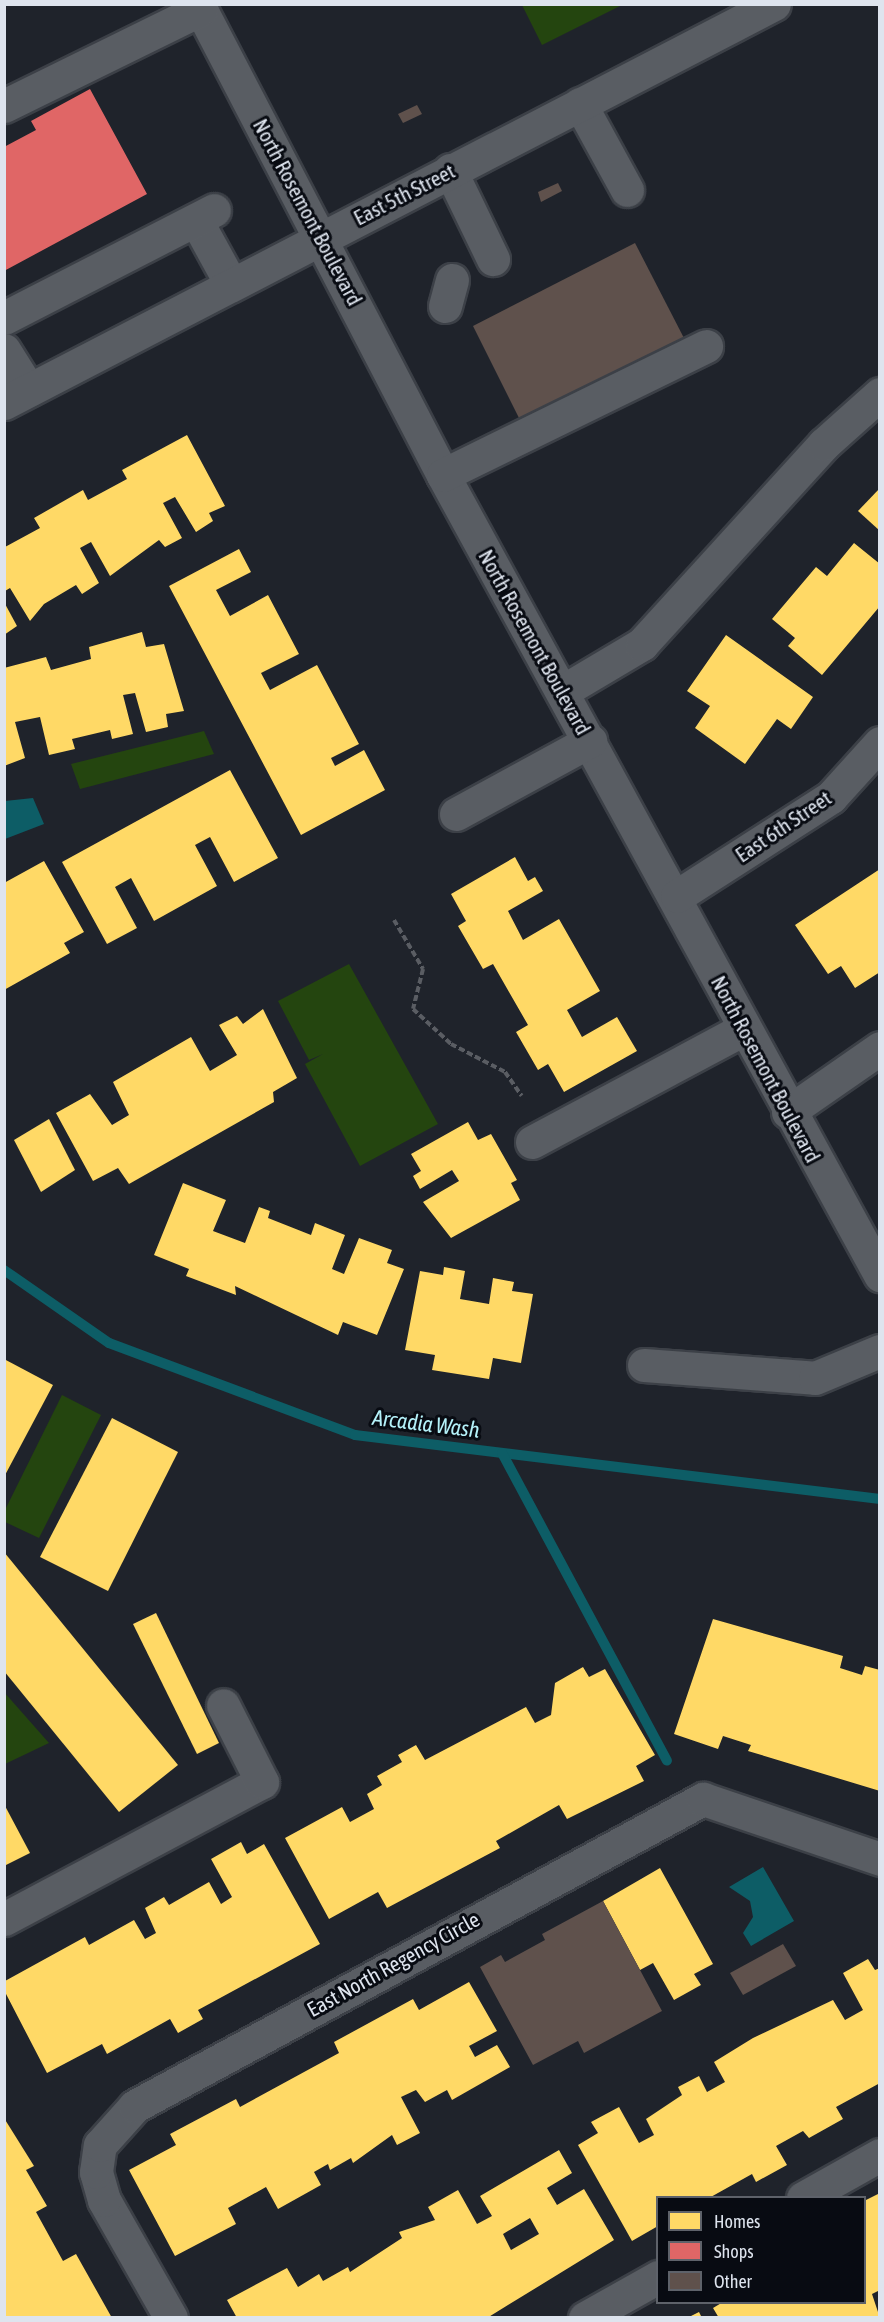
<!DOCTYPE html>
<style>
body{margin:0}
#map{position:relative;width:884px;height:2322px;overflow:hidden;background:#1f232b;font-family:"Asap Condensed",sans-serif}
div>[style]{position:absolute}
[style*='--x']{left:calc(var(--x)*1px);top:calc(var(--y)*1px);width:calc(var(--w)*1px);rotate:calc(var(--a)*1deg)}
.green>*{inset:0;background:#24450f}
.water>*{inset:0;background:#0d5d66}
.homes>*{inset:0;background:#ffd966}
.shops>*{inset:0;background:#e06666}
.stream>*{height:10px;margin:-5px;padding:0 5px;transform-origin:5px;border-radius:5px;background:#0d5d66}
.building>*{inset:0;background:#5f514c}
.path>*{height:4px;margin-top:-2px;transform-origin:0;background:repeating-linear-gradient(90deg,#5a5d63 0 6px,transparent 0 9px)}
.roads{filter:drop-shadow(2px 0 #3c4047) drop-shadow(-2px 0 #3c4047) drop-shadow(0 2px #3c4047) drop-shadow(0 -2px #3c4047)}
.minor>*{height:33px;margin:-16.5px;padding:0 16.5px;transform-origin:16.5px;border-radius:16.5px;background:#595d63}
span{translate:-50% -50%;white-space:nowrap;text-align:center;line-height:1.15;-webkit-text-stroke:6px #080b12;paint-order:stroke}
.street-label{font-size:21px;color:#dee4ee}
.water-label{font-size:22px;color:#b4f1f9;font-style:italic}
.frame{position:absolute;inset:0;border:6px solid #dee4ee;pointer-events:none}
.legend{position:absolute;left:656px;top:2196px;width:210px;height:108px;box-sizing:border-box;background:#080b12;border:2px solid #5e626a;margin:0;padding:8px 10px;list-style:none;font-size:18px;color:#dee4ee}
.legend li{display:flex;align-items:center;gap:12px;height:30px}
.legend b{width:30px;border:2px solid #5e626a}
</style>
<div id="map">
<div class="green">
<div style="clip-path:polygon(522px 5px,622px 5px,542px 45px)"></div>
<div style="clip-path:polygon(204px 731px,214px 754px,80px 789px,71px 764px)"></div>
<div style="clip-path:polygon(349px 964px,438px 1124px,360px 1166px,305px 1064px,323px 1054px,309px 1060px,278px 1001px)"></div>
<div style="clip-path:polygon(62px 1395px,101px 1415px,39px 1538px,5px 1522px,5px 1510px)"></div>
<div style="clip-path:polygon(4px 1692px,49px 1743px,5px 1764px,4px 1763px)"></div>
</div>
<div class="water">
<div style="clip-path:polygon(33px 798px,44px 824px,5px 839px,5px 801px)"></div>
<div style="clip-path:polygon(763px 1867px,794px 1921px,751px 1946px,743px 1933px,753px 1917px,750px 1901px,729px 1887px)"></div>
</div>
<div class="homes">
<div style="clip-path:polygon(187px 435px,225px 506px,209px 513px,213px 521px,196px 532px,175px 497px,163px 503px,182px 538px,165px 547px,159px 540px,110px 576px,91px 542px,80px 548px,99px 583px,82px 594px,76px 585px,44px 604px,30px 621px,10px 588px,5px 591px,5px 547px,40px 528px,34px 518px,83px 490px,88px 500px,127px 479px,122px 470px)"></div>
<div style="clip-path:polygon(880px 488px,880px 531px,858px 511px)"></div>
<div style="clip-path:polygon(854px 543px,880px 564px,880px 606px,822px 675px,788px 646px,795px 638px,772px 619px,816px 567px,827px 576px)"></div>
<div style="clip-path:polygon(239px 549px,251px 572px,216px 590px,230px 616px,268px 595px,299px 654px,261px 673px,270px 690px,317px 665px,359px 744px,331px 758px,335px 766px,364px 750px,385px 790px,301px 835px,169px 586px)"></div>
<div style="clip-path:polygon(4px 602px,17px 626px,4px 635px)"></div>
<div style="clip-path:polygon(142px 632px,146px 647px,164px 644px,184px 711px,166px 714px,168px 727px,146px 732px,135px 693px,123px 695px,133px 734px,112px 739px,110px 730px,72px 739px,75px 749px,49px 755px,40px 717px,15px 722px,25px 758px,4px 766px,4px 668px,46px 657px,51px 670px,91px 659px,89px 647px)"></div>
<div style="clip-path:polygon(726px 635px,813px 697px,791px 729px,777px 719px,745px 764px,695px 728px,710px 706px,687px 691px)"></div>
<div style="clip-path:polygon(230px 770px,278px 858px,234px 882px,210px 837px,195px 845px,217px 886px,154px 921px,131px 878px,115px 887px,137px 928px,107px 944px,62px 862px)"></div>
<div style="clip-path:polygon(515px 857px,528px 881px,535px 877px,543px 891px,508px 911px,523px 940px,559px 919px,600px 991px,567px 1010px,582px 1037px,617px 1017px,637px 1051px,564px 1092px,548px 1064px,538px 1070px,516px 1032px,528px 1025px,493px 964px,483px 969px,458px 926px,466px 921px,451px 894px)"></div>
<div style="clip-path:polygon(44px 861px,84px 932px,64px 943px,70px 953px,4px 990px,4px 883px)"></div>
<div style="clip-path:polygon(880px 869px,880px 972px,855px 988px,841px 966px,828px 974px,795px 925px)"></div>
<div style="clip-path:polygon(263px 1009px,297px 1078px,273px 1092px,274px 1102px,129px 1184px,118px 1168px,93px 1181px,56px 1113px,90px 1094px,112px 1125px,129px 1115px,113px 1082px,191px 1037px,210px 1071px,237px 1055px,219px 1025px,237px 1016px,243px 1024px)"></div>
<div style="clip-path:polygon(49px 1119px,75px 1170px,41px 1192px,14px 1140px)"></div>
<div style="clip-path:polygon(468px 1122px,478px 1140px,491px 1134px,517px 1180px,511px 1183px,520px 1200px,451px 1238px,423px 1202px,459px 1181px,452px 1170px,420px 1189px,413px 1176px,421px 1171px,411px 1154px)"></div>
<div style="clip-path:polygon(183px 1183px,226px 1200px,213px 1231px,245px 1243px,259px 1207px,270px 1211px,268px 1218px,311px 1235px,315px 1223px,345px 1235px,332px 1269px,344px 1274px,359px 1238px,392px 1250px,387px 1263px,404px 1269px,377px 1335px,343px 1322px,338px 1335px,235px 1286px,236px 1295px,186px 1276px,189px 1269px,154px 1255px)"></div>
<div style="clip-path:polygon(444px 1267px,465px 1271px,460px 1299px,489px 1304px,493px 1278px,514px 1282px,512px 1291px,533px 1294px,521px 1363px,493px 1358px,489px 1379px,432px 1370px,435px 1355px,405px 1350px,420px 1271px,443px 1275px)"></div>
<div style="clip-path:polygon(4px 1359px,53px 1385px,4px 1477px)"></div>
<div style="clip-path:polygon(112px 1418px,178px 1452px,108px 1591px,40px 1557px)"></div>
<div style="clip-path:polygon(4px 1552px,178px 1765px,119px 1812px,4px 1671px)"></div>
<div style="clip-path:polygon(156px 1613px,219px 1743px,197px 1754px,133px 1624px)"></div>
<div style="clip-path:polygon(713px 1619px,843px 1656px,840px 1668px,862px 1675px,865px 1666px,880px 1670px,880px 1791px,748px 1751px,751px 1745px,723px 1736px,718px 1749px,674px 1734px)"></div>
<div style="clip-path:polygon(583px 1667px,589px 1677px,605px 1669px,655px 1755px,636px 1766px,644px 1781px,567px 1819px,559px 1805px,496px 1841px,500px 1848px,387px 1908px,378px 1892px,329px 1919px,285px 1838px,342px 1807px,350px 1822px,374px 1809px,367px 1794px,382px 1785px,377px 1776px,402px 1762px,398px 1755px,416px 1745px,425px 1760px,526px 1707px,535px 1723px,551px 1715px,555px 1683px)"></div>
<div style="clip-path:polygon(4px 1804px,30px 1853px,4px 1866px)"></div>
<div style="clip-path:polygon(241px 1842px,247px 1854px,264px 1844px,320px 1944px,198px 2010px,203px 2019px,178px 2033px,170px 2019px,107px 2054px,102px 2044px,47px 2073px,5px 1992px,5px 1981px,85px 1937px,89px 1945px,134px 1920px,145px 1939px,156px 1933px,145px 1908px,164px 1897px,169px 1905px,209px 1882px,221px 1904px,232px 1897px,211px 1859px)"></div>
<div style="clip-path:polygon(660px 1868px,713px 1964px,694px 1974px,701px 1985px,674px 2000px,653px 1963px,640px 1970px,603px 1901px)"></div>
<div style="clip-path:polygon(868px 1959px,875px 1970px,880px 1968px,880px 2083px,836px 2107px,843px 2119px,809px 2138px,803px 2131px,776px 2146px,787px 2165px,756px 2182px,752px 2174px,709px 2198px,658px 2198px,658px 2226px,632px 2241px,578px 2145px,598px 2133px,591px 2122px,619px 2107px,639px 2143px,654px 2135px,646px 2119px,682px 2095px,678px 2087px,699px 2076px,707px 2092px,725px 2082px,714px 2062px,753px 2038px,833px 2000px,845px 2020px,863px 2010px,843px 1973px)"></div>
<div style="clip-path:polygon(469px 1982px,497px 2031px,469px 2046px,475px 2057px,497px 2045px,510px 2067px,452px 2100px,447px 2090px,425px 2102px,416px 2090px,401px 2097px,420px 2133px,397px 2145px,392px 2135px,353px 2163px,351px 2158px,330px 2170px,328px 2164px,314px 2172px,321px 2185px,278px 2209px,266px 2187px,228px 2208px,236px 2224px,175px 2256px,129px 2170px,176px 2145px,170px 2134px,236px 2099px,240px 2107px,339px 2053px,334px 2042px,413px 1999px,419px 2010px)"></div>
<div style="clip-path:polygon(4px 2118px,34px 2166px,26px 2170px,47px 2206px,36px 2212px,63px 2261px,76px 2254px,112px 2318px,4px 2318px)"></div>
<div style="clip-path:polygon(evenodd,559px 2150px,572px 2173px,547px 2188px,557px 2205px,584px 2189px,614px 2240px,487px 2318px,237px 2318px,227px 2300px,287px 2268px,298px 2287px,319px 2274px,323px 2281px,348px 2267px,350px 2272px,402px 2238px,399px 2232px,435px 2220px,428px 2207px,458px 2190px,477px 2224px,492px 2216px,480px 2196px,559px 2150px,530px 2218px,539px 2234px,511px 2250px,503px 2234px,530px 2218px)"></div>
<div style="clip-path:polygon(880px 2193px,880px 2290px,872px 2294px,880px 2318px,719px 2318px,713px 2308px,723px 2302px,864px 2302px,864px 2201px)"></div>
<div style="clip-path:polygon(699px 2312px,702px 2318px,687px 2318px)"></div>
</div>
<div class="shops">
<div style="clip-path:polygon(90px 89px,147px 194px,4px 271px,4px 147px,36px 130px,31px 121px)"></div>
</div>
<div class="stream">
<div style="--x:4;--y:1270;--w:128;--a:34.8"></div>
<div style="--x:109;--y:1343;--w:263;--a:20.5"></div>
<div style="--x:355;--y:1435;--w:529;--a:6.95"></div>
<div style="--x:502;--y:1453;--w:349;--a:61.8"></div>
</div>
<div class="building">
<div style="clip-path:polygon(417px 105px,422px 114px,403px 123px,398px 114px)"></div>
<div style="clip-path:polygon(558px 183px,562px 191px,541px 202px,538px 192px)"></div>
<div style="clip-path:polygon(635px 243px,686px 342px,521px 422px,473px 326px)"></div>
<div style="clip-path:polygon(603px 1901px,662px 2011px,584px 2053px,578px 2041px,533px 2065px,480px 1967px,501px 1955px,505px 1962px,545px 1940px,542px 1934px)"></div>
<div style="clip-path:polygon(783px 1944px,796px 1966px,743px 1995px,730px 1973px)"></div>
</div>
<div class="path">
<div style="--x:394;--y:920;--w:57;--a:59.4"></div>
<div style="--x:423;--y:969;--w:41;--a:104"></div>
<div style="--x:413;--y:1009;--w:52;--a:42.6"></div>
<div style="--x:451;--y:1044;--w:61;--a:27.4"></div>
<div style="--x:505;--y:1072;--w:29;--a:55"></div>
</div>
<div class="roads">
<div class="minor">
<div style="--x:198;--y:4;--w:531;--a:62.52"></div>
<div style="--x:443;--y:475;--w:912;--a:61.35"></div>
<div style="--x:580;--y:104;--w:98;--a:61.3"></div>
<div style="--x:4;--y:106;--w:220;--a:-26.2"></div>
<div style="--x:450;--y:170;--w:99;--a:64.2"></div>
<div style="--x:196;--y:220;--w:73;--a:61.3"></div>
<div style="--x:445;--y:306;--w:27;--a:-75"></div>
<div style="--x:4;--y:318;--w:236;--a:-27.2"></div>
<div style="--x:4;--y:350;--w:47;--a:58"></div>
<div style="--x:4;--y:403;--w:867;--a:-27.39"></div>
<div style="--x:443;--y:475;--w:293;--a:-26.1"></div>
<div style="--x:563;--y:691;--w:92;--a:-30.7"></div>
<div style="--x:642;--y:644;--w:270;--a:-47.7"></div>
<div style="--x:824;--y:444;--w:75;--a:-41.8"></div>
<div style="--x:456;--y:814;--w:153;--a:-28.6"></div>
<div style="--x:677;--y:896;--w:183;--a:-32.7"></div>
<div style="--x:831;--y:797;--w:73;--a:-47.8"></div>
<div style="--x:788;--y:1112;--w:112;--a:-34.8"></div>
<div style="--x:532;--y:1142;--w:238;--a:-28.1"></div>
<div style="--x:644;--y:1365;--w:171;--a:4.3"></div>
<div style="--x:815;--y:1378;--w:70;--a:-22.6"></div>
<div style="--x:4;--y:1919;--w:292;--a:-28"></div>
<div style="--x:262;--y:1782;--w:86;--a:-116.9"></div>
<div style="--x:803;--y:2198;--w:88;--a:-29.2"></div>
<div style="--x:171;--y:2318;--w:136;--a:-119.6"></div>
<div style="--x:104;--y:2200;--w:29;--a:-106"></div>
<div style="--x:96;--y:2172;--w:27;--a:-82"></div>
<div style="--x:100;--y:2145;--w:52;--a:-48.1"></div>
<div style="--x:135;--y:2106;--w:646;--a:-28.39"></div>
<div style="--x:703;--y:1799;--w:187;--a:18.7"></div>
<div style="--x:585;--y:2318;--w:84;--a:-29.3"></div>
</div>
</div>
<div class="street-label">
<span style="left:404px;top:194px;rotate:-27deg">East 5th Street</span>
<span style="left:308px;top:212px;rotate:62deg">North Rosemont Boulevard</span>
<span style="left:535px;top:642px;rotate:61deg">North Rosemont Boulevard</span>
<span style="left:783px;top:826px;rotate:-34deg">East 6th Street</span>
<span style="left:766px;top:1069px;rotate:62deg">North Rosemont Boulevard</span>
<span style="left:393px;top:1964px;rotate:-29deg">East North Regency Circle</span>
</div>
<div class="water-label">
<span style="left:426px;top:1424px;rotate:7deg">Arcadia Wash</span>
</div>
<div class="frame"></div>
<ul class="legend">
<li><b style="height:16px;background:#ffd966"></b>Homes</li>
<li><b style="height:16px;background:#e06666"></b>Shops</li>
<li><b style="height:16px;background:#5f514c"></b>Other</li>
</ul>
</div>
